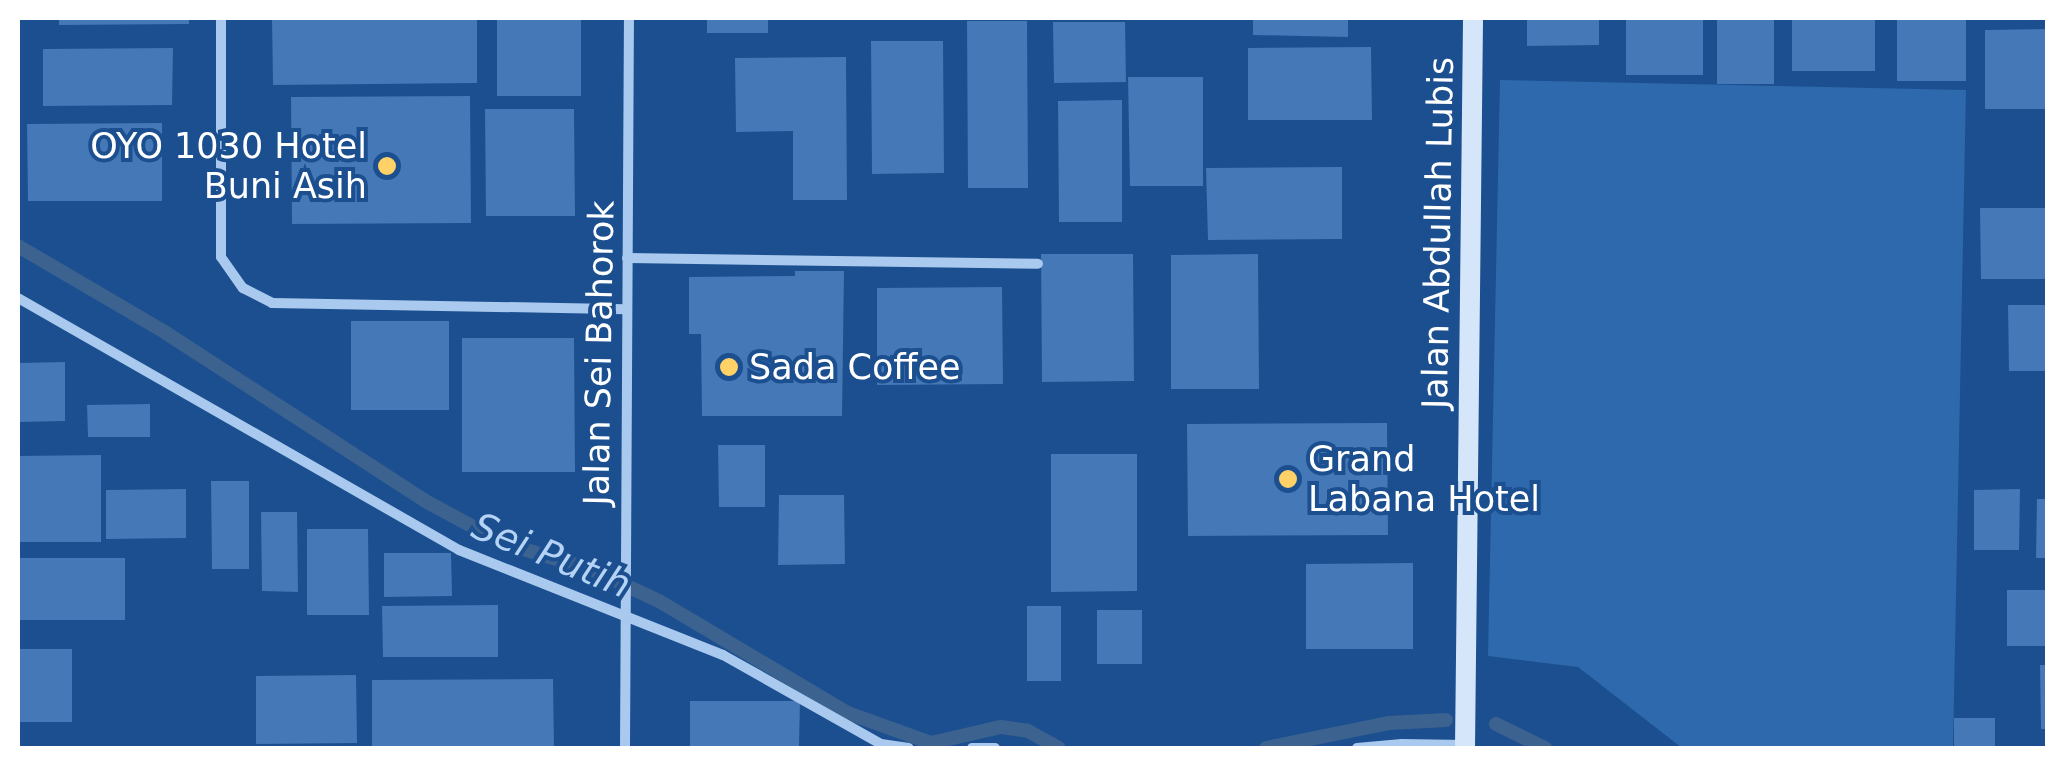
<!DOCTYPE html>
<style>
body{margin:0}
#map{position:relative;width:2065px;height:766px;overflow:hidden;background:#1b4f8f;font-family:"DejaVu Sans",sans-serif}
div>[style]{position:absolute}
[style*='--x']{left:calc(var(--x)*1px);top:calc(var(--y)*1px);width:calc(var(--w)*1px);rotate:calc(var(--a)*1deg)}
.green>*{inset:0;background:#2e69ad}
.stream>*{height:14px;margin:-7px;padding:0 7px;transform-origin:7px;border-radius:7px;background:#3c6290}
.building>*{inset:0;background:#4478b7}
.street>*{height:10px;margin:-5px;padding:0 5px;transform-origin:5px;border-radius:5px;background:#a9c9ee}
.secondary>*{height:20px;margin:-10px;padding:0 10px;transform-origin:10px;border-radius:10px;background:#d6e6fa}
.dots>*{width:28px;height:28px;translate:-50% -50%;box-sizing:border-box;border:5px solid #1b4f8f;border-radius:50%}
span{translate:-50% -50%;white-space:nowrap;text-align:center;line-height:1.15;-webkit-text-stroke:8px #1b4f8f;paint-order:stroke}
.poi-label{font-size:35px;color:#fff}
.right{translate:-100% -50%;text-align:right}
.left{translate:0 -50%;text-align:left}
.street-label{font-size:35px;color:#fff}
.water-label{font-size:38px;color:#b5d3f5;font-style:italic}
.frame{position:absolute;inset:0;border:20px solid #fff;pointer-events:none}
</style>
<div id="map">
<div class="green">
<div style="clip-path:polygon(1500px 80px,1966px 90px,1953px 748px,1682px 748px,1578px 667px,1488px 656px)"></div>
</div>
<div class="stream">
<div style="--x:18;--y:246;--w:172;--a:30.4"></div>
<div style="--x:166;--y:333;--w:313;--a:32.9"></div>
<div style="--x:429;--y:503;--w:84;--a:28.4"></div>
<div style="--x:503;--y:543;--w:94;--a:16.7"></div>
<div style="--x:593;--y:570;--w:73;--a:25.2"></div>
<div style="--x:659;--y:601;--w:220;--a:30.7"></div>
<div style="--x:848;--y:713;--w:88;--a:19.9"></div>
<div style="--x:931;--y:743;--w:72;--a:-12.9"></div>
<div style="--x:1001;--y:727;--w:27;--a:8"></div>
<div style="--x:1028;--y:731;--w:35;--a:29"></div>
<div style="--x:1496;--y:724;--w:55;--a:26.1"></div>
<div style="--x:1266;--y:748;--w:126;--a:-11.5"></div>
<div style="--x:1389;--y:723;--w:57;--a:-3"></div>
</div>
<div class="building">
<div style="clip-path:polygon(59px 18px,189px 18px,189px 24px,59px 25px)"></div>
<div style="clip-path:polygon(272px 18px,477px 18px,477px 83px,273px 85px)"></div>
<div style="clip-path:polygon(497px 18px,581px 18px,581px 96px,497px 96px)"></div>
<div style="clip-path:polygon(707px 18px,768px 18px,768px 33px,707px 33px)"></div>
<div style="clip-path:polygon(1253px 18px,1348px 18px,1348px 37px,1253px 35px)"></div>
<div style="clip-path:polygon(1527px 18px,1599px 18px,1599px 45px,1527px 46px)"></div>
<div style="clip-path:polygon(1626px 18px,1703px 18px,1703px 75px,1626px 75px)"></div>
<div style="clip-path:polygon(1717px 18px,1774px 18px,1774px 84px,1717px 84px)"></div>
<div style="clip-path:polygon(1792px 18px,1875px 18px,1875px 71px,1792px 71px)"></div>
<div style="clip-path:polygon(1897px 18px,1966px 18px,1966px 81px,1897px 81px)"></div>
<div style="clip-path:polygon(967px 21px,1027px 21px,1028px 188px,968px 188px)"></div>
<div style="clip-path:polygon(1053px 22px,1125px 22px,1126px 82px,1054px 83px)"></div>
<div style="clip-path:polygon(2048px 29px,2048px 109px,1985px 109px,1985px 30px)"></div>
<div style="clip-path:polygon(871px 41px,943px 41px,944px 173px,872px 174px)"></div>
<div style="clip-path:polygon(1371px 47px,1372px 120px,1248px 120px,1248px 48px)"></div>
<div style="clip-path:polygon(173px 48px,172px 105px,43px 106px,43px 49px)"></div>
<div style="clip-path:polygon(846px 57px,847px 200px,793px 200px,793px 131px,736px 132px,735px 58px)"></div>
<div style="clip-path:polygon(1128px 77px,1203px 77px,1203px 186px,1130px 186px)"></div>
<div style="clip-path:polygon(470px 96px,471px 223px,292px 224px,291px 97px)"></div>
<div style="clip-path:polygon(1122px 100px,1122px 222px,1059px 222px,1058px 101px)"></div>
<div style="clip-path:polygon(485px 109px,574px 109px,575px 216px,486px 216px)"></div>
<div style="clip-path:polygon(162px 123px,162px 201px,28px 201px,27px 124px)"></div>
<div style="clip-path:polygon(1342px 167px,1342px 239px,1208px 240px,1206px 168px)"></div>
<div style="clip-path:polygon(1980px 208px,2048px 208px,2048px 279px,1981px 279px)"></div>
<div style="clip-path:polygon(1041px 254px,1133px 254px,1134px 381px,1042px 382px)"></div>
<div style="clip-path:polygon(1258px 254px,1259px 389px,1171px 389px,1171px 255px)"></div>
<div style="clip-path:polygon(795px 271px,844px 271px,842px 416px,702px 416px,701px 334px,689px 334px,689px 277px,795px 276px)"></div>
<div style="clip-path:polygon(1002px 287px,1003px 384px,877px 385px,877px 288px)"></div>
<div style="clip-path:polygon(2008px 305px,2048px 305px,2048px 371px,2009px 371px)"></div>
<div style="clip-path:polygon(351px 321px,449px 321px,449px 410px,351px 410px)"></div>
<div style="clip-path:polygon(462px 338px,574px 338px,575px 472px,462px 472px)"></div>
<div style="clip-path:polygon(65px 362px,65px 421px,18px 422px,18px 363px)"></div>
<div style="clip-path:polygon(150px 404px,150px 437px,88px 437px,87px 405px)"></div>
<div style="clip-path:polygon(1387px 423px,1388px 535px,1188px 536px,1187px 424px)"></div>
<div style="clip-path:polygon(718px 445px,765px 445px,765px 507px,719px 507px)"></div>
<div style="clip-path:polygon(1051px 454px,1137px 454px,1137px 591px,1051px 592px)"></div>
<div style="clip-path:polygon(101px 455px,101px 542px,18px 542px,18px 456px)"></div>
<div style="clip-path:polygon(211px 481px,249px 481px,249px 569px,212px 569px)"></div>
<div style="clip-path:polygon(186px 489px,186px 538px,106px 539px,106px 490px)"></div>
<div style="clip-path:polygon(2020px 489px,2019px 550px,1974px 550px,1974px 490px)"></div>
<div style="clip-path:polygon(779px 495px,844px 495px,845px 564px,778px 565px)"></div>
<div style="clip-path:polygon(2037px 499px,2048px 499px,2048px 558px,2036px 558px)"></div>
<div style="clip-path:polygon(261px 512px,297px 512px,298px 592px,262px 591px)"></div>
<div style="clip-path:polygon(307px 529px,368px 529px,369px 615px,307px 615px)"></div>
<div style="clip-path:polygon(384px 553px,451px 553px,452px 596px,384px 597px)"></div>
<div style="clip-path:polygon(18px 558px,125px 558px,125px 620px,18px 620px)"></div>
<div style="clip-path:polygon(1413px 563px,1413px 649px,1306px 649px,1306px 564px)"></div>
<div style="clip-path:polygon(2007px 590px,2048px 590px,2048px 646px,2007px 646px)"></div>
<div style="clip-path:polygon(498px 605px,498px 657px,383px 657px,382px 606px)"></div>
<div style="clip-path:polygon(1027px 606px,1061px 606px,1061px 681px,1027px 681px)"></div>
<div style="clip-path:polygon(1097px 610px,1142px 610px,1142px 664px,1097px 664px)"></div>
<div style="clip-path:polygon(18px 649px,72px 649px,72px 722px,18px 722px)"></div>
<div style="clip-path:polygon(2040px 665px,2048px 665px,2048px 729px,2041px 729px)"></div>
<div style="clip-path:polygon(356px 675px,357px 743px,256px 744px,256px 676px)"></div>
<div style="clip-path:polygon(553px 679px,554px 748px,372px 748px,372px 680px)"></div>
<div style="clip-path:polygon(690px 701px,800px 701px,799px 746px,690px 746px)"></div>
<div style="clip-path:polygon(1954px 718px,1995px 718px,1995px 748px,1954px 748px)"></div>
</div>
<div class="street">
<div style="--x:221;--y:18;--w:239;--a:90"></div>
<div style="--x:221;--y:257;--w:38;--a:55"></div>
<div style="--x:243;--y:288;--w:33;--a:27"></div>
<div style="--x:272;--y:303;--w:354;--a:1"></div>
<div style="--x:627;--y:258;--w:411;--a:0.8"></div>
<div style="--x:18;--y:298;--w:508;--a:29.74"></div>
<div style="--x:459;--y:550;--w:284;--a:21.7"></div>
<div style="--x:723;--y:655;--w:181;--a:29.4"></div>
<div style="--x:881;--y:744;--w:28;--a:8"></div>
<div style="--x:625;--y:748;--w:730;--a:-89.69"></div>
<div style="--x:972;--y:748;--w:23;--a:0"></div>
<div style="--x:1357;--y:748;--w:45;--a:-5.1"></div>
<div style="--x:1402;--y:744;--w:63;--a:0.9"></div>
</div>
<div class="secondary">
<div style="--x:1465;--y:748;--w:730;--a:-89.37"></div>
</div>
<div class="dots">
<div style="left:387px;top:166px;background:#ffd166"></div>
<div style="left:729px;top:367px;background:#ffd166"></div>
<div style="left:1288px;top:479px;background:#ffd166"></div>
</div>
<div class="poi-label">
<span class="right" style="left:367px;top:166px">OYO 1030 Hotel<br>Buni Asih</span>
<span class="left" style="left:749px;top:367px">Sada Coffee</span>
<span class="left" style="left:1308px;top:479px">Grand<br>Labana Hotel</span>
</div>
<div class="street-label">
<span style="left:1438px;top:233px;rotate:-89deg">Jalan Abdullah Lubis</span>
<span style="left:599px;top:353px;rotate:-89deg">Jalan Sei Bahorok</span>
</div>
<div class="water-label">
<span style="left:551px;top:556px;rotate:22deg">Sei Putih</span>
</div>
<div class="frame"></div>
</div>
